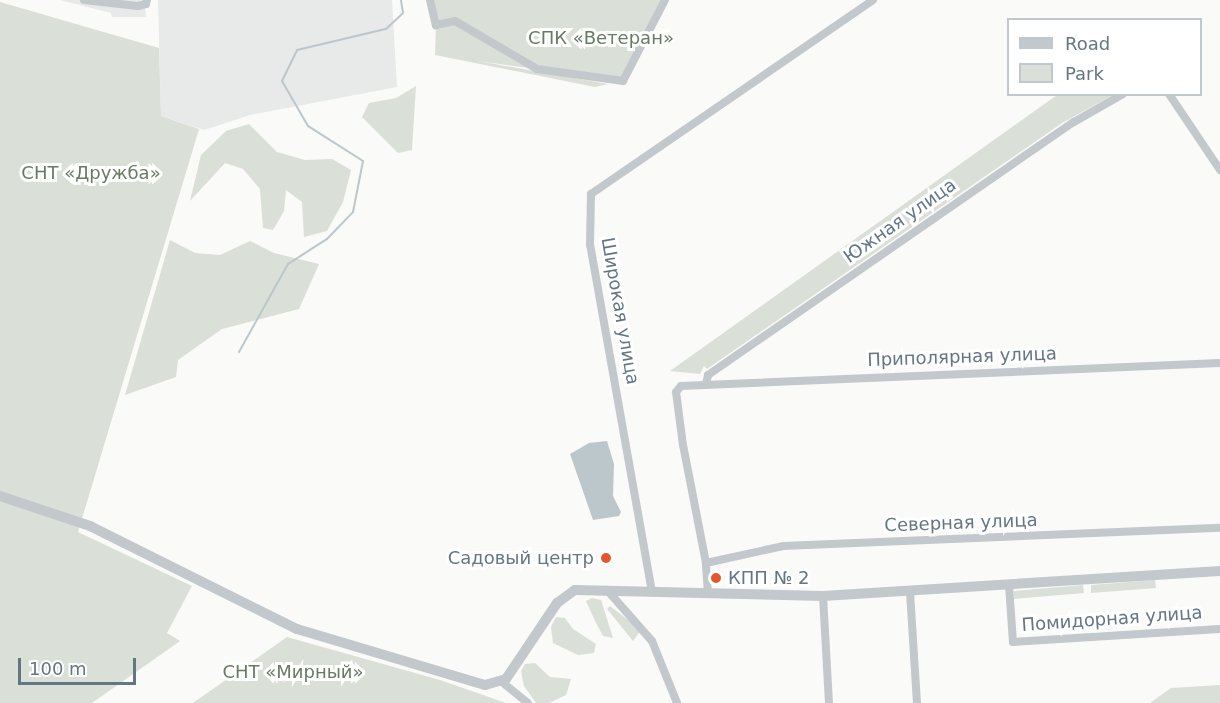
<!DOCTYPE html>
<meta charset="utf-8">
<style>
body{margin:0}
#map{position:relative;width:1220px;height:703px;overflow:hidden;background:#fafaf8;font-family:"DejaVu Sans",sans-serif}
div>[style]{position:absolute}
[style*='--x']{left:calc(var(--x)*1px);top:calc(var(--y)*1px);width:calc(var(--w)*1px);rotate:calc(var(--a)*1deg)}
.built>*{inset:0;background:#e8e9e9}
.green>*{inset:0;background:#dadfd7}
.water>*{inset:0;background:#bbc7cb}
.stream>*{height:2px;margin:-1px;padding:0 1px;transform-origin:1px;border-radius:1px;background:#bbc7cb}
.minor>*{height:8px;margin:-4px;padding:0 4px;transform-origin:4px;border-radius:4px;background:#c3c8cc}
.tertiary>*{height:10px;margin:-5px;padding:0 5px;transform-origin:5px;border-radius:5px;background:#c3c8cc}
.dots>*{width:16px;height:16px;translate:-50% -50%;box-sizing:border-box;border:3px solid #fff;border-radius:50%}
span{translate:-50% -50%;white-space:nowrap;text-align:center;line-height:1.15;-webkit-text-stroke:6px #fff;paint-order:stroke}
.park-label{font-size:18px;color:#687a64}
.street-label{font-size:18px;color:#657683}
.poi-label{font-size:18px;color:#657683}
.right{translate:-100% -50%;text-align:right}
.left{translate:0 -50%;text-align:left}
.legend{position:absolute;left:1007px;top:18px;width:195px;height:78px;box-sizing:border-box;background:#fff;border:2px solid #c1c8cd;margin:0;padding:8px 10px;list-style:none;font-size:18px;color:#657683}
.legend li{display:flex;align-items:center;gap:12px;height:30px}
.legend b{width:30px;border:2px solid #c1c8cd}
.scale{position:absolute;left:18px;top:658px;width:118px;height:27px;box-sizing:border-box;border:3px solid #657683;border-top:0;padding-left:8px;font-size:18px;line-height:21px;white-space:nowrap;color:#657683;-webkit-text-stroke:4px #fff;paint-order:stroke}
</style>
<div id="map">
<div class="built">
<div style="clip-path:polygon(60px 0,144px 0,146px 17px,112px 17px,111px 13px)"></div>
<div style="clip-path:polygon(158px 0,392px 0,397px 87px,250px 115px,204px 130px,161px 116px)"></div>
</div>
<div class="green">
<div style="clip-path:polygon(430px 0,665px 0,623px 81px,478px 61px,608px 84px,595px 87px,435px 55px,436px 25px)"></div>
<div style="clip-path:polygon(0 2px,159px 48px,161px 116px,199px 129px,78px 532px,192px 586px,167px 633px,180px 641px,92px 703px,0 703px)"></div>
<div style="clip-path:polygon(416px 86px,412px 150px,398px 153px,362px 117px,369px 103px,396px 98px)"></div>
<div style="clip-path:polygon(1057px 95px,1113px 95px,1062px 123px,707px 369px,704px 366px,700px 374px,670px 371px)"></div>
<div style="clip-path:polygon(249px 124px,277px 152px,305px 160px,332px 159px,351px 170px,343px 202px,327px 231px,304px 237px,302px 202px,286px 190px,284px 211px,273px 230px,263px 228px,260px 189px,243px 169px,225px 163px,190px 201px,201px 155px,226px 131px)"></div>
<div style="clip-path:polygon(170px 240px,195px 253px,220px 255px,250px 241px,274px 253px,319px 264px,299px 309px,222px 329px,178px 360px,176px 377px,125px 395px)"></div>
<div style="clip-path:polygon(1155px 580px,1156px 588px,1091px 593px,1091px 585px)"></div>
<div style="clip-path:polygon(1083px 585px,1084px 593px,1014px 599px,1014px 591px)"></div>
<div style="clip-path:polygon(592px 598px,601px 600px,613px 638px,603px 636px,595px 621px,586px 601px)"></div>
<div style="clip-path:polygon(610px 606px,641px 630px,633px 641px,607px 609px)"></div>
<div style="clip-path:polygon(556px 617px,565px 618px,573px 629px,596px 644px,594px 653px,578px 655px,553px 643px,551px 627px)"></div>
<div style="clip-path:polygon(287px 637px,440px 680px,506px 703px,193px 703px)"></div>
<div style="clip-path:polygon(535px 663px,550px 677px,571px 679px,566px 695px,549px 703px,536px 703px,524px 686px,521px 671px,525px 664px)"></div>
<div style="clip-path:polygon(1220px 685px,1220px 703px,1150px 703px,1171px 688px)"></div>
</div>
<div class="water">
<div style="clip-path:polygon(607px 441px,614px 464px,613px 496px,621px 512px,619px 516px,593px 520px,570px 454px,589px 443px)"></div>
</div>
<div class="stream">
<div style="--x:239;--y:352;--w:101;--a:-60.9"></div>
<div style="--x:288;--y:264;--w:46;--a:-32.7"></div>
<div style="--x:327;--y:239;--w:37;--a:-46"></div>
<div style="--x:353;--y:212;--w:52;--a:-78.9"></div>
<div style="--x:363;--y:161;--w:65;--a:-147.5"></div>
<div style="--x:308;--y:126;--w:52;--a:-120"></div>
<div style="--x:282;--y:81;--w:34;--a:-64"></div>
<div style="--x:297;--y:50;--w:91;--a:-13.3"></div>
<div style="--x:386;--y:29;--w:23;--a:-43"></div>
<div style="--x:403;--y:13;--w:13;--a:-99"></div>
</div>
<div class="minor">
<div style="--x:84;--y:0;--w:54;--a:6.3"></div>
<div style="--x:138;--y:6;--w:8;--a:-14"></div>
<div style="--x:146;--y:4;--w:4;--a:-76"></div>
<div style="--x:430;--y:0;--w:26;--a:77"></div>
<div style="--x:436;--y:25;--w:19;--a:-12"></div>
<div style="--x:455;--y:21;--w:95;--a:30.3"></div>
<div style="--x:537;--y:69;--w:87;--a:7.9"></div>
<div style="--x:623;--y:81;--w:91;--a:-62.6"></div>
<div style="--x:1169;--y:94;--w:92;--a:56.1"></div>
<div style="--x:706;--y:384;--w:9;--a:-77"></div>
<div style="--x:708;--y:375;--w:445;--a:-34.7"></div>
<div style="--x:1074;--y:122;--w:56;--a:-29.7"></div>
<div style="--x:706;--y:563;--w:79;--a:-12.4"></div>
<div style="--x:783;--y:546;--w:437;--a:-2.4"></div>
<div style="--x:1009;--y:585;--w:57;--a:86"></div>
<div style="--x:1013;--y:642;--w:207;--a:-3.6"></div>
<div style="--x:607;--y:590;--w:68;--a:48.6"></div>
<div style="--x:652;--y:641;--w:67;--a:68"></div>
<div style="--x:652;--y:592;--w:352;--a:-100.1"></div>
<div style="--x:590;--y:245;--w:51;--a:-88.9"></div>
<div style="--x:591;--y:194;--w:342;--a:-34.5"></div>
<div style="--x:910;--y:592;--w:111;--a:86.4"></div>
<div style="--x:708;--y:594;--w:31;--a:-94"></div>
<div style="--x:706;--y:563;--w:120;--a:-101"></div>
<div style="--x:683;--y:445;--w:53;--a:-97.5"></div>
<div style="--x:676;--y:392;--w:8;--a:-50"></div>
<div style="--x:681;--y:386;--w:539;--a:-2.44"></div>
<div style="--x:823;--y:596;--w:107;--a:86.8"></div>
<div style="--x:502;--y:682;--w:33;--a:39"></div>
</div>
<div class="tertiary">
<div style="--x:0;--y:496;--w:95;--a:18.4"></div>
<div style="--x:90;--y:526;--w:231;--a:26.5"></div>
<div style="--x:297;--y:629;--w:196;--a:16.6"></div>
<div style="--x:485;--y:685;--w:22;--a:-16"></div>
<div style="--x:506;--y:679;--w:92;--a:-56.1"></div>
<div style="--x:557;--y:603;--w:22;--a:-36"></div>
<div style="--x:575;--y:590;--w:248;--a:1.4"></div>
<div style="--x:823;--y:596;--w:398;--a:-3.6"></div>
</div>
<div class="dots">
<div style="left:606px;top:558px;background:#e4572e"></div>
<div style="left:716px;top:578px;background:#e4572e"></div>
</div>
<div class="park-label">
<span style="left:601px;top:38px">СПК «Ветеран»</span>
<span style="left:91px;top:173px">СНТ «Дружба»</span>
<span style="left:293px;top:672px">СНТ «Мирный»</span>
</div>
<div class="street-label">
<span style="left:900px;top:221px;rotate:-35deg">Южная улица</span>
<span style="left:620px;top:311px;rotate:80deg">Широкая улица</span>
<span style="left:962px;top:357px;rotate:-2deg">Приполярная улица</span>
<span style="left:961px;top:523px;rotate:-2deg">Северная улица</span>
<span style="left:1112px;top:619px;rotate:-4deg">Помидорная улица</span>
</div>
<div class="poi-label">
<span class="right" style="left:594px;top:558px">Садовый центр</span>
<span class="left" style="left:728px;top:578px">КПП № 2</span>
</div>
<ul class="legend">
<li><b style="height:8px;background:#c3c8cc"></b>Road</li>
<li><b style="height:16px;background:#dadfd7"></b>Park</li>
</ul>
<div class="scale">100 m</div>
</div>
